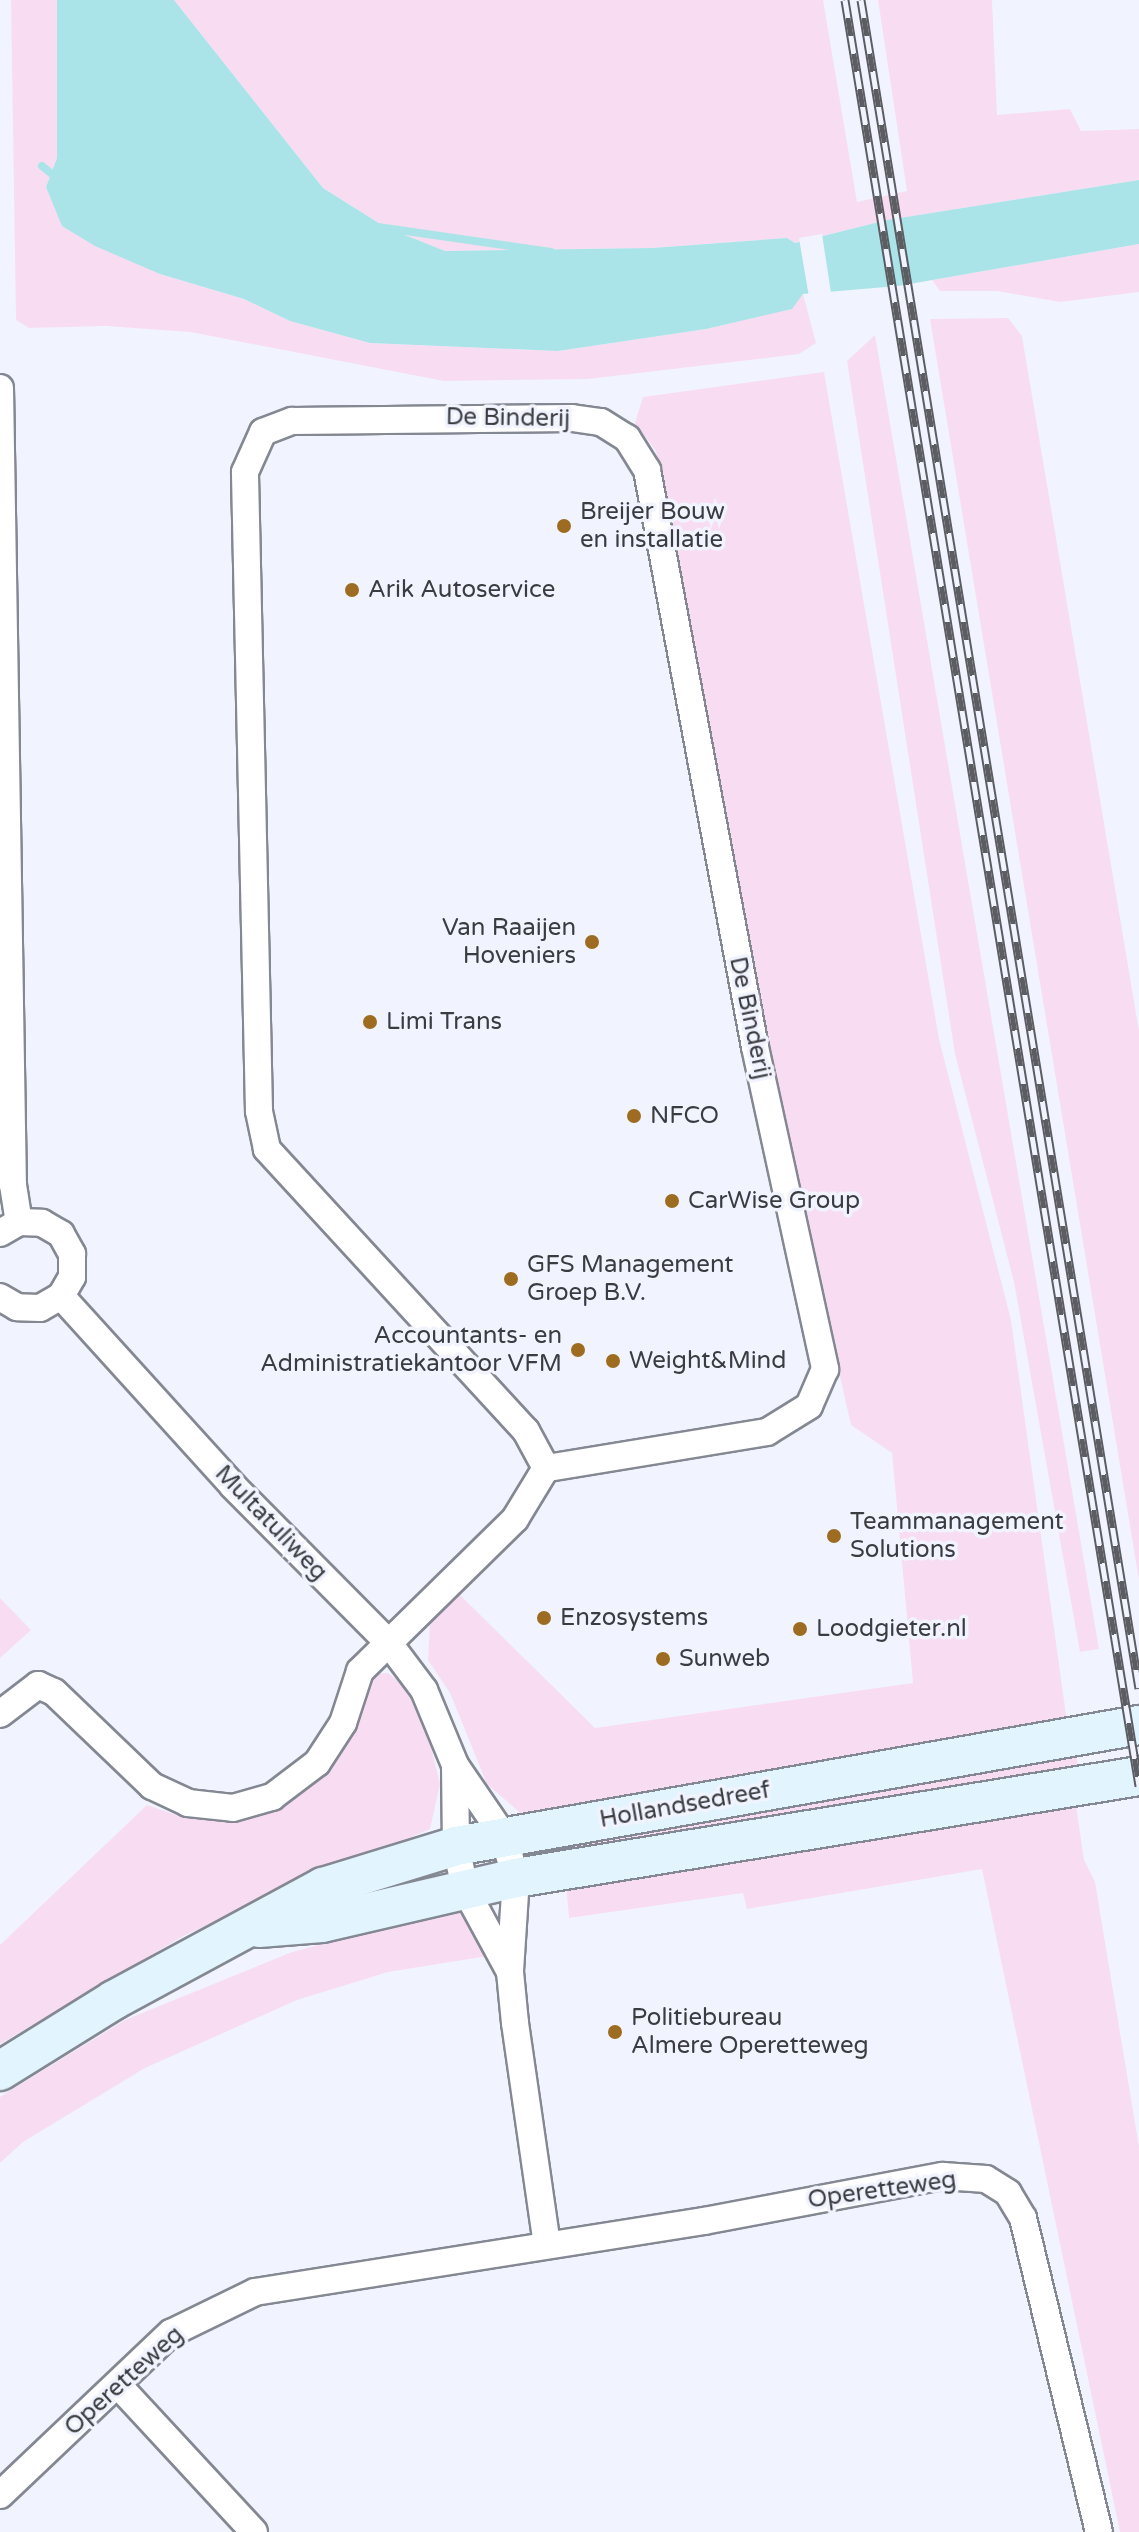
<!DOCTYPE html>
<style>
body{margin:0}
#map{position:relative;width:1139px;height:2532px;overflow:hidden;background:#f1f4fe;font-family:"Varela Round",sans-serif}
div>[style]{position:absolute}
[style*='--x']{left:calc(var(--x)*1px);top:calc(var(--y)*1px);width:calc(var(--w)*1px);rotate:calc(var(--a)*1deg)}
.green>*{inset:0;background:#f8ddf2}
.water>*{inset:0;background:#aae4e9}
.pier>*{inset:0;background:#f1f4fe}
.stream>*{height:8px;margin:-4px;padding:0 4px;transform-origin:4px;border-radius:4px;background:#aae4e9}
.roads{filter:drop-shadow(2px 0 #848892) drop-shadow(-2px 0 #848892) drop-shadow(0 2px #848892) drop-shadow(0 -2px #848892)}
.street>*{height:26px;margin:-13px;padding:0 13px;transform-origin:13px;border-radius:13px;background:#fff}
.secondary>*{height:38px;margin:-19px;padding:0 19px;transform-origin:19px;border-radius:19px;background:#e2f4fe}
.rail>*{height:9px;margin-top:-4.5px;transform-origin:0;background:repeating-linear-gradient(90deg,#f1f4fe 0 18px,#5c5d63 0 36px);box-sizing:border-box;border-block:2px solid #5c5d63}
.dots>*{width:22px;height:22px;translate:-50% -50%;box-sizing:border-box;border:4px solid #f1f4fe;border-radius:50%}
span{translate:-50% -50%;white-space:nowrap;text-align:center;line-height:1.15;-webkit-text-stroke:7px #f1f4fe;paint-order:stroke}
.street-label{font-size:24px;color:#3b3c41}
.poi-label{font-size:24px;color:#3b3c41}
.left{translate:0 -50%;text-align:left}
.right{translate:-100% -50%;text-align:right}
</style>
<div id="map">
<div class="green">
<div style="clip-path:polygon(11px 0,57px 0,57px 158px,46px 187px,160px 274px,244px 299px,290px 321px,370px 343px,558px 351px,706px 329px,791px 309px,803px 294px,816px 343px,799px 354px,588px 379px,444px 381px,190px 332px,106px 326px,29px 328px,16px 320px)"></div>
<div style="clip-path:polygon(174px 0,823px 0,857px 202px,907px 191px,878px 0,992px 0,997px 115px,1070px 109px,1081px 131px,1139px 129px,1139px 180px,888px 220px,795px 243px,787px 238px,652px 248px,445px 251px,385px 227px,323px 188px)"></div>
<div style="clip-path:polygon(1139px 244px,1139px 292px,1060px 302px,997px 291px,940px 291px,932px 280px)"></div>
<div style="clip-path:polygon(1008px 318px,1022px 336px,1139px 1031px,1139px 1580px,930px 319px)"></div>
<div style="clip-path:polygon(875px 335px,1099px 1649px,1080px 1652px,1014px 1282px,955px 1054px,847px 361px)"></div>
<div style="clip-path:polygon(824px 372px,939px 1039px,1011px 1320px,1068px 1729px,524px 1816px,487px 1784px,450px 1693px,428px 1660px,430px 1621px,459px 1594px,595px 1728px,913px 1683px,892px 1453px,851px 1425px,739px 930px,656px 451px,635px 423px,643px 397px)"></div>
<div style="clip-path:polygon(0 1598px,31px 1630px,0 1658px)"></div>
<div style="clip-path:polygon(388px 1673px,411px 1692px,424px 1719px,440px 1784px,430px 1829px,185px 1935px,0 2044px,0 1945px,147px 1805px,179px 1816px,229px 1820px,304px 1790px,323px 1772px,374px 1674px)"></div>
<div style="clip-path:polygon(1074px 1743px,1080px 1778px,537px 1863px,530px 1856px,531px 1845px)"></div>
<div style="clip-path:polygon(1075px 1798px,1084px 1860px,1095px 1882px,1139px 2147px,1139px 2532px,1120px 2532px,982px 1869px,747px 1909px,743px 1893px,569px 1918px,566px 1883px)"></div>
<div style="clip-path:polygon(479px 1903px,494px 1955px,388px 1972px,297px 2000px,145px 2068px,23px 2142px,0 2163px,0 2097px,125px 2020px,292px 1952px)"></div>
</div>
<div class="water">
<div style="clip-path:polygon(57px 0,174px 0,323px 188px,385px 227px,445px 251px,652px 248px,787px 238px,795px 243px,887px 220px,1139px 180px,1139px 244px,898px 286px,803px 294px,792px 309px,706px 329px,558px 351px,370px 343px,290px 321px,244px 299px,160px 274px,95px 246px,62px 226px,46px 187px,57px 158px)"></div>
</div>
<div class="pier">
<div style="clip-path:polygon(822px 234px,831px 293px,809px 297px,799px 238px)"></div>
</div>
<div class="stream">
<div style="--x:42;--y:166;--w:19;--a:39"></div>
<div style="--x:378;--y:227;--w:175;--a:8.2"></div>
</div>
<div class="roads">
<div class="street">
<div style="--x:0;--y:388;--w:797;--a:89.07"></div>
<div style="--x:13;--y:1185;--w:37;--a:81"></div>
<div style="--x:0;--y:1233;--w:22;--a:-30"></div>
<div style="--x:19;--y:1222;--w:23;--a:2"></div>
<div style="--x:42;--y:1223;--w:22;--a:30"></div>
<div style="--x:61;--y:1234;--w:23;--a:61"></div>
<div style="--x:72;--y:1254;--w:23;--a:90"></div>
<div style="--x:72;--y:1277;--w:22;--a:120"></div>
<div style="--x:61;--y:1296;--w:24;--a:150"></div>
<div style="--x:40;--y:1308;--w:23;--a:-178"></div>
<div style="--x:17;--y:1307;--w:20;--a:-150"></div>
<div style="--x:61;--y:1296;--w:256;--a:47.8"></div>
<div style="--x:233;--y:1486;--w:220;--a:45.2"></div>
<div style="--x:388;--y:1642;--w:60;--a:53.1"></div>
<div style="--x:424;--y:1690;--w:81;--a:67.5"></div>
<div style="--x:455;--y:1765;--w:85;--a:55.6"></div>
<div style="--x:503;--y:1835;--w:45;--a:73.2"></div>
<div style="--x:516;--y:1878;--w:94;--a:93.7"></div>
<div style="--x:510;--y:1972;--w:51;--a:84.4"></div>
<div style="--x:515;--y:2023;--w:224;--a:81.8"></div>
<div style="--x:0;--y:1714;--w:48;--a:-37.3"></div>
<div style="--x:38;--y:1685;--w:17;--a:24"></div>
<div style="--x:54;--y:1692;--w:136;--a:43.8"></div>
<div style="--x:152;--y:1786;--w:40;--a:25"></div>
<div style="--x:188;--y:1803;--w:45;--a:6.3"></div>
<div style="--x:233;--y:1808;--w:41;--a:-15.8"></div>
<div style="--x:272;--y:1797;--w:56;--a:-37.1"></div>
<div style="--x:317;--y:1763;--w:48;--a:-57"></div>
<div style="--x:343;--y:1723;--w:55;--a:-71.9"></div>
<div style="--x:360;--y:1671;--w:217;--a:-44.4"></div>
<div style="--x:515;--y:1519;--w:60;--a:-58.7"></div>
<div style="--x:546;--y:1468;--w:42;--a:-118.4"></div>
<div style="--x:526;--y:1431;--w:383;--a:-132.6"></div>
<div style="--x:267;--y:1149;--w:39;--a:-102"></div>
<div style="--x:259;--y:1111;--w:639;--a:-91.26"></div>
<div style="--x:245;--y:472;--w:44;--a:-65.8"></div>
<div style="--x:263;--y:432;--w:31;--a:-21"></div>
<div style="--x:292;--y:421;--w:280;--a:-0.6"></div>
<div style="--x:572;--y:418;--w:29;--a:8"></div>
<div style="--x:601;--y:422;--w:31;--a:32"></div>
<div style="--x:627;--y:438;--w:38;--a:58"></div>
<div style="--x:647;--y:470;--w:587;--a:79.4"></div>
<div style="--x:755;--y:1047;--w:330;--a:77.7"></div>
<div style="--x:825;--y:1369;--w:40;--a:113.4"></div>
<div style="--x:809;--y:1406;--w:49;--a:148.2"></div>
<div style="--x:767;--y:1432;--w:224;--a:170.7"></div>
<div style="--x:455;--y:1765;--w:81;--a:89.3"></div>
<div style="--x:456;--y:1846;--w:44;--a:78.2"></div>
<div style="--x:465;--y:1889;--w:94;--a:61.5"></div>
<div style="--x:118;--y:2385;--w:200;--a:47.2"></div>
<div style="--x:0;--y:2495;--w:236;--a:-43.5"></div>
<div style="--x:171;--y:2333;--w:93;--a:-26"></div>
<div style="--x:255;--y:2292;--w:455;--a:-9"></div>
<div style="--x:704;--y:2221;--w:243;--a:-10.7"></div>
<div style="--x:943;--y:2176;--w:43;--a:4"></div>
<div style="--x:986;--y:2179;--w:26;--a:32"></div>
<div style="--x:1008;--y:2193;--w:29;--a:59"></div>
<div style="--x:1023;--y:2218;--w:323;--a:76.4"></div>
</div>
<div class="secondary">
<div style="--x:259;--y:1928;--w:63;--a:-4.5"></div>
<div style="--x:322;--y:1923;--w:199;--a:-13.1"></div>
<div style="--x:516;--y:1878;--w:631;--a:-9.3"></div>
<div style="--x:0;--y:2071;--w:134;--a:-31.9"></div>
<div style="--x:114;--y:2000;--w:238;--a:-28.4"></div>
<div style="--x:323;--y:1887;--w:139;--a:-17.1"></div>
<div style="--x:456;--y:1846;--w:694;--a:-10.05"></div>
</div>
</div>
<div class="rail">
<div style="--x:845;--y:0;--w:1810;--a:80.65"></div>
<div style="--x:861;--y:0;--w:1711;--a:80.65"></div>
</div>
<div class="dots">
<div style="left:564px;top:526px;background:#9e6c21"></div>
<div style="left:352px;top:590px;background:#9e6c21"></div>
<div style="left:592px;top:942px;background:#9e6c21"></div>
<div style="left:370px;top:1022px;background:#9e6c21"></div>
<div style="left:634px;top:1116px;background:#9e6c21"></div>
<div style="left:672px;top:1201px;background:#9e6c21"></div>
<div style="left:511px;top:1279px;background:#9e6c21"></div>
<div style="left:578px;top:1350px;background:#9e6c21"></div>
<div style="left:613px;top:1361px;background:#9e6c21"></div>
<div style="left:834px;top:1536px;background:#9e6c21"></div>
<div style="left:544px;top:1618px;background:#9e6c21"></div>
<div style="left:800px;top:1629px;background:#9e6c21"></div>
<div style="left:663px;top:1659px;background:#9e6c21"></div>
<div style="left:615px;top:2032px;background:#9e6c21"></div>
</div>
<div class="street-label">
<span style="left:508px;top:418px;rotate:1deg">De Binderij</span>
<span style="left:750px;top:1018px;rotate:78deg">De Binderij</span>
<span style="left:271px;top:1523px;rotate:46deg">Multatuliweg</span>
<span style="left:685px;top:1805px;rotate:-10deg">Hollandsedreef</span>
<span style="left:882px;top:2190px;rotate:-8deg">Operetteweg</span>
<span style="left:124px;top:2381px;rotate:-42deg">Operetteweg</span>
</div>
<div class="poi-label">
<span class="left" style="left:580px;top:526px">Breijer Bouw<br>en installatie</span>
<span class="left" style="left:368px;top:590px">Arik Autoservice</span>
<span class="right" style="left:576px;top:942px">Van Raaijen<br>Hoveniers</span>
<span class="left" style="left:386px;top:1022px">Limi Trans</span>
<span class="left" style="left:650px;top:1116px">NFCO</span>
<span class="left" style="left:688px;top:1201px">CarWise Group</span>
<span class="left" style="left:527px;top:1279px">GFS Management<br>Groep B.V.</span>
<span class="right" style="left:562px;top:1350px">Accountants- en<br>Administratiekantoor VFM</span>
<span class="left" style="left:629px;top:1361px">Weight&amp;Mind</span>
<span class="left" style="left:850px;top:1536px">Teammanagement<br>Solutions</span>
<span class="left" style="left:560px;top:1618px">Enzosystems</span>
<span class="left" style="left:816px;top:1629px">Loodgieter.nl</span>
<span class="left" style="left:679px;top:1659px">Sunweb</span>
<span class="left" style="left:631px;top:2032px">Politiebureau<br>Almere Operetteweg</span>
</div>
</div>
